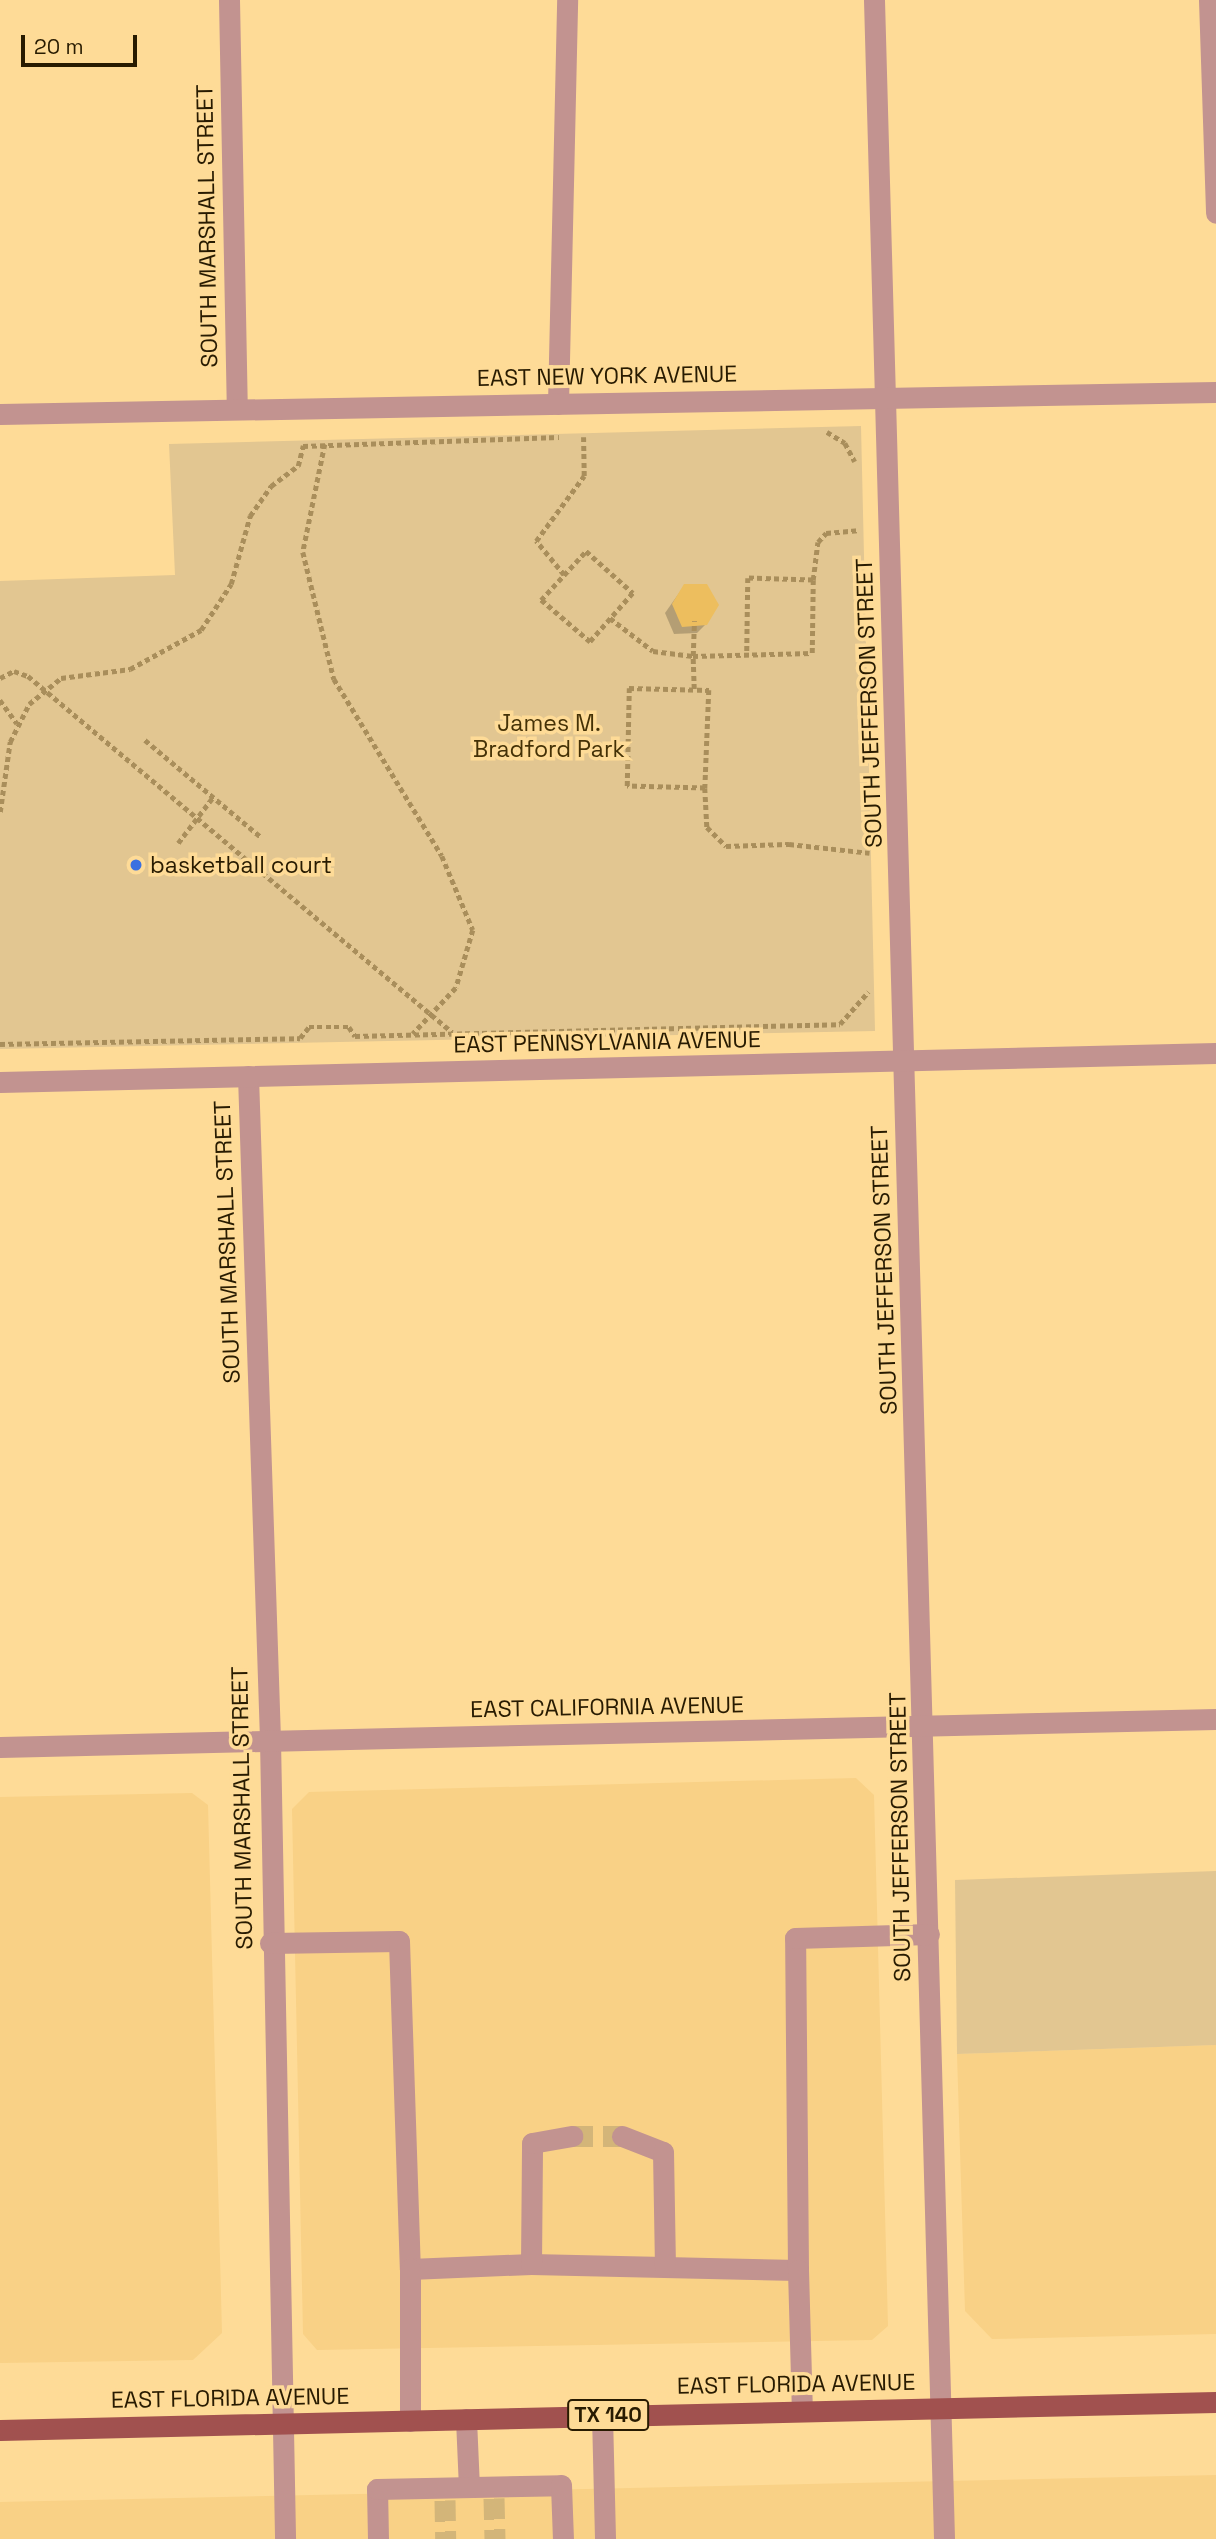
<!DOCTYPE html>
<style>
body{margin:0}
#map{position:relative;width:1216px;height:2539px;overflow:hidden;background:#fedb97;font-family:"Space Grotesk",sans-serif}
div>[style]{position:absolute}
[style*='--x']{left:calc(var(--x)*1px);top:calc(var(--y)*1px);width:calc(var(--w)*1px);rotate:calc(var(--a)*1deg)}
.built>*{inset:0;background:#f9d186}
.green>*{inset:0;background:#e2c691}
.shadow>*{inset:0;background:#0003}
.building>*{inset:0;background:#edbe5e}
.minor-tunnel>*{height:21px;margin-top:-10.5px;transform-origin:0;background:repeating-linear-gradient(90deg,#d3b579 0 21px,transparent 0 31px)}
.path>*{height:4.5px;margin-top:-2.25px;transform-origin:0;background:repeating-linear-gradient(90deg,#a98e5b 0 5px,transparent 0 8.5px)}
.minor>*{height:21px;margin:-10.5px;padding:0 10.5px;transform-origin:10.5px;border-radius:10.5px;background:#c29390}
.major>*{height:21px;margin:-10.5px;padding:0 10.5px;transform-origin:10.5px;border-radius:10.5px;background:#a1514f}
.dots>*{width:19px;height:19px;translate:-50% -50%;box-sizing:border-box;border:4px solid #fedb97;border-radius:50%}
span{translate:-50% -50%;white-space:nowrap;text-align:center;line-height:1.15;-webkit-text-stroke:7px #fedb97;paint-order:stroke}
.shield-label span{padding:2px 5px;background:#fedb97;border:2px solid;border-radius:5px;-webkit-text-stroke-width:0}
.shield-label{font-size:21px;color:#281b01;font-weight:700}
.street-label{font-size:23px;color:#281b01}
.park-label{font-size:23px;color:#443106}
.poi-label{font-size:23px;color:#281b01}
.left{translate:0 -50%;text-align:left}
.scale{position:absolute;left:21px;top:35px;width:116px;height:32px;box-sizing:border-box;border:4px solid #281b01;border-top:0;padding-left:9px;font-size:21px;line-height:24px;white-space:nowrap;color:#281b01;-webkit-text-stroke:5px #fedb97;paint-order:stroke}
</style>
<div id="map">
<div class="built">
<div style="clip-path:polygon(856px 1778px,874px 1795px,888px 2326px,872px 2340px,317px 2350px,303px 2334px,292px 1809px,309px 1792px)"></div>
<div style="clip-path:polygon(192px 1793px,208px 1805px,222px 2333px,193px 2360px,0 2363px,0 1797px)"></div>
<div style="clip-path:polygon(1216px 2045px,1216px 2334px,992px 2339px,965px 2311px,957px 2054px)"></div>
<div style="clip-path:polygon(1216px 2475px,1216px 2539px,0 2539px,0 2502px)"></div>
</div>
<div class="green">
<div style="clip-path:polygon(861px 426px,875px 1031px,0 1049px,0 581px,175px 575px,169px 444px)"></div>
<div style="clip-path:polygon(1216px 1871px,1216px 2045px,957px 2054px,955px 1880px)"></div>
</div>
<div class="shadow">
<div style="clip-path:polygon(684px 586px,706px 624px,697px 633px,674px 634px,665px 613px)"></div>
</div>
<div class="building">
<div style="clip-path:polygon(684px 584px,707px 584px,719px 605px,707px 625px,682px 627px,672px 604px)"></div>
</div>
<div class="minor-tunnel">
<div style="--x:572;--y:2136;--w:50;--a:0"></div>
<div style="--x:494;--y:2498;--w:41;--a:88.6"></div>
<div style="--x:445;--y:2500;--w:39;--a:89"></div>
</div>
<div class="path">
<div style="--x:827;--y:432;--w:21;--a:31"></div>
<div style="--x:845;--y:443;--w:21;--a:62"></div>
<div style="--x:325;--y:444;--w:110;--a:101.5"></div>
<div style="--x:303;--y:552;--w:131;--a:76.3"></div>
<div style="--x:334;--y:679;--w:207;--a:58.6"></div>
<div style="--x:442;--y:856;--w:80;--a:67.3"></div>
<div style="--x:473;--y:930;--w:60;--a:106.3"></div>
<div style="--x:456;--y:988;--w:63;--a:133.1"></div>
<div style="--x:586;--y:551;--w:63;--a:41.8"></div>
<div style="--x:633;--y:593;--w:65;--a:131.3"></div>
<div style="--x:590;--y:642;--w:65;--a:-139.4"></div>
<div style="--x:541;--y:600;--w:67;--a:-47.4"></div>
<div style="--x:564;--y:575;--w:44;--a:-129.5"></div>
<div style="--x:536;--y:541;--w:81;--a:-53.6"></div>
<div style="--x:584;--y:476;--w:39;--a:-91"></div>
<div style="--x:813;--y:580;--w:38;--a:-83"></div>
<div style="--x:818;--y:542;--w:12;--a:-48"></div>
<div style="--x:826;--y:533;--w:32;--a:-5"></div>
<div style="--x:610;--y:618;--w:54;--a:37.5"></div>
<div style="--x:653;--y:651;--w:40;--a:7.1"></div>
<div style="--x:693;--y:656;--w:35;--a:-88"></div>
<div style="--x:0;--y:678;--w:16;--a:-27"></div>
<div style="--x:14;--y:671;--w:15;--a:20"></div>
<div style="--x:28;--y:676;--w:554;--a:40.02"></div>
<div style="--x:629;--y:688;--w:80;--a:1.4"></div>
<div style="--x:709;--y:690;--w:98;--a:92.3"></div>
<div style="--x:705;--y:788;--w:78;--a:-178.5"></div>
<div style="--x:627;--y:786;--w:98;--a:-88.8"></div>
<div style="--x:694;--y:689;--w:33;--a:-92"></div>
<div style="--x:693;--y:656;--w:119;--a:-1.4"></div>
<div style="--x:812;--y:653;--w:73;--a:-89.2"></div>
<div style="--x:813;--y:580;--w:65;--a:-178.2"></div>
<div style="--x:748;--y:578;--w:74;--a:90.8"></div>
<div style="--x:0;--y:700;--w:29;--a:54"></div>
<div style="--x:145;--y:740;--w:150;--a:39.9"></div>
<div style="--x:705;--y:788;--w:39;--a:87"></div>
<div style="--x:707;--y:827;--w:27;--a:45"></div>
<div style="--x:726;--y:846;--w:63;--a:-1.8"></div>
<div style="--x:789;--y:844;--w:81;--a:6.3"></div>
<div style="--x:0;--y:812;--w:71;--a:-81.9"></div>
<div style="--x:10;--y:742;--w:42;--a:-63.4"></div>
<div style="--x:29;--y:704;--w:41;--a:-39.1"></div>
<div style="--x:61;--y:678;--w:70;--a:-7.4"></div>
<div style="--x:130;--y:669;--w:81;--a:-28.8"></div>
<div style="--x:201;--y:630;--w:55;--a:-56.9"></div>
<div style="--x:231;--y:584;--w:71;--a:-74.4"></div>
<div style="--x:250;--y:516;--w:37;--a:-55"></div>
<div style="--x:271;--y:486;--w:34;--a:-37"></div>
<div style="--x:298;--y:466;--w:21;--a:-76"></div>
<div style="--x:303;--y:446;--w:256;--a:-2"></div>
<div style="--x:178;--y:843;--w:58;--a:-52.7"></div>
<div style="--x:0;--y:1044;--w:300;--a:-1.1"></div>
<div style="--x:300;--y:1038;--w:14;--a:-51"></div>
<div style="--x:309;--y:1027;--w:40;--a:0"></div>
<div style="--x:349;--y:1027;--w:11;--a:56"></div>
<div style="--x:355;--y:1036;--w:485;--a:-1.4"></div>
<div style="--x:840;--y:1024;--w:43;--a:-48.8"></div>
</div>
<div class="minor">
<div style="--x:229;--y:0;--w:409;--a:88.9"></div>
<div style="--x:874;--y:0;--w:2540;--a:88.42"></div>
<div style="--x:1209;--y:0;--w:213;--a:88.1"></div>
<div style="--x:558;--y:404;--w:404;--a:-88.7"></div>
<div style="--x:0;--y:414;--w:1216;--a:-1.04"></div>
<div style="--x:248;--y:1076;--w:664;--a:88.1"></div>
<div style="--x:270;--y:1740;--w:799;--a:88.92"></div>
<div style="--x:0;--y:1082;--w:1216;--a:-1.37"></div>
<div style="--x:0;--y:1747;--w:1216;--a:-1.32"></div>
<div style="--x:270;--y:1943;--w:129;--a:-0.9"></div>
<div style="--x:399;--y:1941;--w:328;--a:88.1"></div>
<div style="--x:410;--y:2269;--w:121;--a:-2.4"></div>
<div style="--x:531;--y:2264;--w:267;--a:1.3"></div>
<div style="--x:798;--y:2270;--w:332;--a:-90.5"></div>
<div style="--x:795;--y:1938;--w:134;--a:-1.7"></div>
<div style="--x:622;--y:2136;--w:44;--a:21.3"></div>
<div style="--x:663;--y:2152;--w:114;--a:89"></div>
<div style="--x:531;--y:2264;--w:121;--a:-89.5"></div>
<div style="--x:532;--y:2143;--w:41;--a:-9.9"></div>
<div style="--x:410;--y:2269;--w:152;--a:90"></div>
<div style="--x:798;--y:2270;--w:140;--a:88.4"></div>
<div style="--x:602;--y:2415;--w:124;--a:88.6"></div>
<div style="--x:466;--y:2419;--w:68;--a:87.5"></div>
<div style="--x:378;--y:2539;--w:50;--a:-91.1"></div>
<div style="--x:377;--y:2489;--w:184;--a:-1.2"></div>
<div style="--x:561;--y:2485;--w:54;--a:87.9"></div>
</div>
<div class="major">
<div style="--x:0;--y:2430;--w:1216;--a:-1.32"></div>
</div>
<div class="dots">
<div style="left:136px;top:865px;background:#3b70e0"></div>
</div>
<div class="shield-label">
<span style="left:608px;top:2415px">TX 140</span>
</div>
<div class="street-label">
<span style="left:207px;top:226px;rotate:-91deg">SOUTH MARSHALL STREET</span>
<span style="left:607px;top:376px;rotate:-1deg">EAST NEW YORK AVENUE</span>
<span style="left:869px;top:703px;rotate:-92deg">SOUTH JEFFERSON STREET</span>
<span style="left:607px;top:1042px;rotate:-1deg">EAST PENNSYLVANIA AVENUE</span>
<span style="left:227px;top:1242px;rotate:-92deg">SOUTH MARSHALL STREET</span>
<span style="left:884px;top:1270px;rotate:-92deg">SOUTH JEFFERSON STREET</span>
<span style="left:607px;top:1707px;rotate:-1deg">EAST CALIFORNIA AVENUE</span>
<span style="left:242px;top:1808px;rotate:-91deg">SOUTH MARSHALL STREET</span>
<span style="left:900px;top:1837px;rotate:-91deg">SOUTH JEFFERSON STREET</span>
<span style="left:796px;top:2384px;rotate:-1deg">EAST FLORIDA AVENUE</span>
<span style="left:230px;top:2398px;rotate:-1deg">EAST FLORIDA AVENUE</span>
</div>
<div class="park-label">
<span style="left:549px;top:736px">James M.<br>Bradford Park</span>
</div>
<div class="poi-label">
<span class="left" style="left:150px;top:865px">basketball court</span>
</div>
<div class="scale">20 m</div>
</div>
